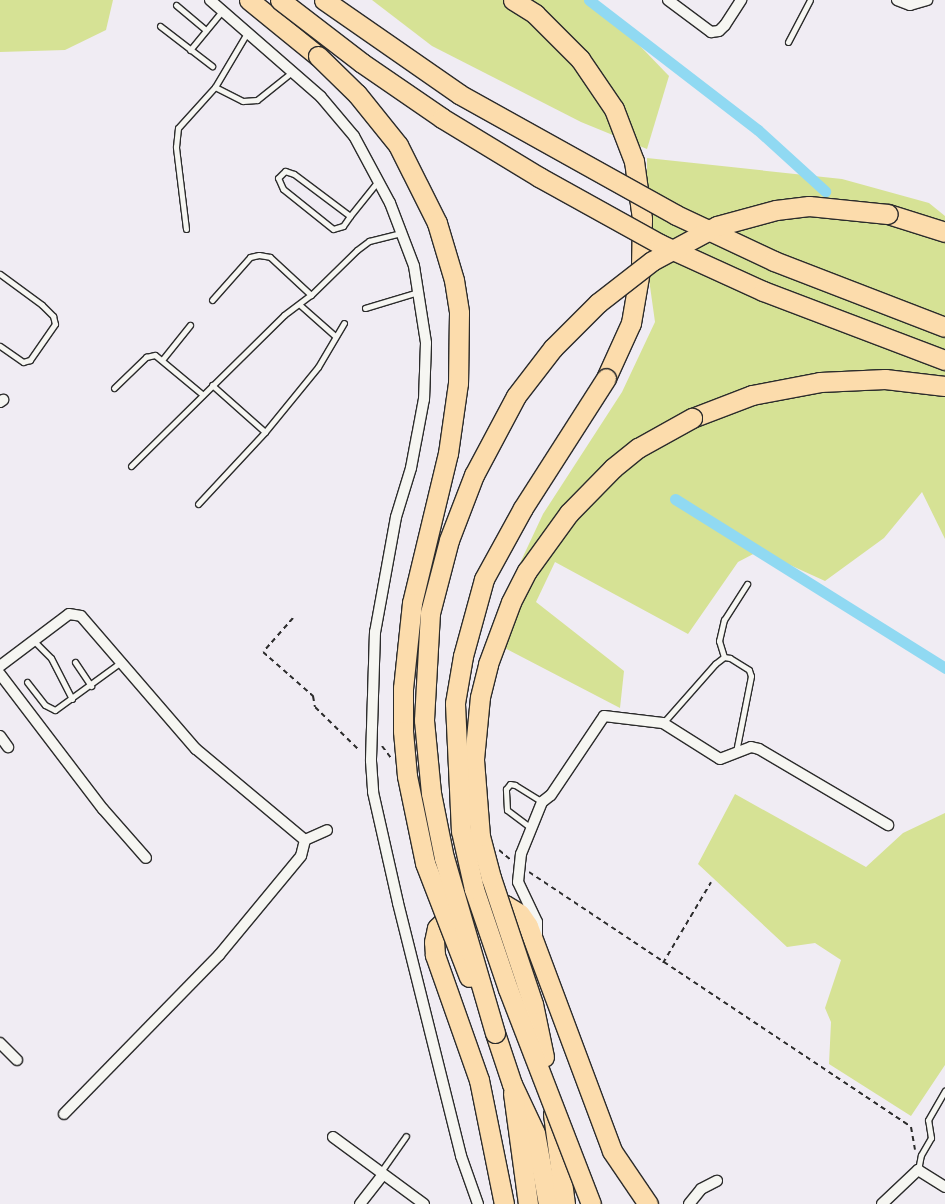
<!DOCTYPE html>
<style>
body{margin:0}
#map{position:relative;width:945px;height:1204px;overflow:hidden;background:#f0ecf3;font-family:"Patrick Hand",sans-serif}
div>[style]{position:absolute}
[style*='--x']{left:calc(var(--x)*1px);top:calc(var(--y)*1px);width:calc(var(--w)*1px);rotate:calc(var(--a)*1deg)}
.green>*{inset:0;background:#d6e295}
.canal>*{height:11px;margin:-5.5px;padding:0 5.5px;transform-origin:5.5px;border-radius:5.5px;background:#90d9f2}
.path>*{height:2px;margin-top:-1px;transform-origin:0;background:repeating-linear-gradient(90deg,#2b2b2b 0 5px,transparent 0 9px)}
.roads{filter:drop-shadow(1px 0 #2b2b2b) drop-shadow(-1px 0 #2b2b2b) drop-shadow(0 1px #2b2b2b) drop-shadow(0 -1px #2b2b2b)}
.lane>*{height:5px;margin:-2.5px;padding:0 2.5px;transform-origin:2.5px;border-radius:2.5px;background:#f6f6f2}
.street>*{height:10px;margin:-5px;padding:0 5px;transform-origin:5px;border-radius:5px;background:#f6f6f2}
.highway>*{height:19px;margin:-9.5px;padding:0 9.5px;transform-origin:9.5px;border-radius:9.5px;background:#fcdcac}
.bridges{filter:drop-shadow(1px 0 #2b2b2b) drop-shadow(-1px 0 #2b2b2b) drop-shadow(0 1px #2b2b2b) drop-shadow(0 -1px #2b2b2b)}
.highway-bridge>*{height:19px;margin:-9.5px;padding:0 9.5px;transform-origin:9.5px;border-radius:9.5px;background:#fcdcac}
span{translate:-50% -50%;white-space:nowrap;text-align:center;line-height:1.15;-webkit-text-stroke:4.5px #f6f6f2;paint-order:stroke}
</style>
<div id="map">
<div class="green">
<div style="clip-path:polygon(0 0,113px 0,106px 30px,65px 50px,0 52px)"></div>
<div style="clip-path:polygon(372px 0,586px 0,615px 20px,669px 76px,647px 149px,581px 122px,432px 46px)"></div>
<div style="clip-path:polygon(647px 158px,842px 179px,929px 203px,945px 216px,945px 539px,922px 492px,884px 538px,825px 581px,759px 551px,738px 562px,688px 634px,555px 562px,536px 602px,624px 671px,620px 708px,495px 643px,521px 561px,543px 514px,622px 392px,655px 322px,647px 265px)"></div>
<div style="clip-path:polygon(735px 794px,866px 867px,903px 833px,945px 813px,945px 1065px,911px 1116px,829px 1064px,831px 1022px,825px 1008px,841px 960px,815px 943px,787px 947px,698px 864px)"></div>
</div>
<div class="canal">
<div style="--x:589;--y:0;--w:213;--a:37.6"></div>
<div style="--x:758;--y:130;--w:91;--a:42.3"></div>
<div style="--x:675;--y:499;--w:319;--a:32"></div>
</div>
<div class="path">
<div style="--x:293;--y:618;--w:45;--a:131.4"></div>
<div style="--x:263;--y:652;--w:67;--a:41.3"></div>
<div style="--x:313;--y:696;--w:11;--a:80"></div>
<div style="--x:315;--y:707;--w:63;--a:44.4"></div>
<div style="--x:382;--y:746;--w:15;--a:53"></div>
<div style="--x:499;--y:850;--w:16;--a:40"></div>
<div style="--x:529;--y:872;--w:459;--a:33.7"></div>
<div style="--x:911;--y:1127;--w:23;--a:80"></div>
<div style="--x:663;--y:963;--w:94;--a:-59.3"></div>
</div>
<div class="roads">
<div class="lane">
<div style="--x:176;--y:5;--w:39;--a:40"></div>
<div style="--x:160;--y:26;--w:66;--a:37.6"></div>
<div style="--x:788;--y:42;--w:47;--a:-62.4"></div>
<div style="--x:190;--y:50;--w:50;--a:-50.6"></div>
<div style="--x:215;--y:87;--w:63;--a:-59.3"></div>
<div style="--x:350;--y:216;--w:12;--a:125"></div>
<div style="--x:343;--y:226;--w:10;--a:163"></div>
<div style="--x:333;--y:229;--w:64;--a:-141.3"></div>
<div style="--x:283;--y:189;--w:12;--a:-114"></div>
<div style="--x:278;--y:178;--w:10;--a:-45"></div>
<div style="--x:285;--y:171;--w:9;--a:18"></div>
<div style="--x:294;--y:174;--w:70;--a:36.9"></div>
<div style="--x:350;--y:216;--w:45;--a:-51.3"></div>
<div style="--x:186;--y:229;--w:83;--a:-97"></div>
<div style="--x:176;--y:147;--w:19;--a:-84"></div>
<div style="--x:178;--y:128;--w:55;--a:-47.9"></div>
<div style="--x:215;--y:87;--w:31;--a:27"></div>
<div style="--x:243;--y:101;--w:14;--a:-4"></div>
<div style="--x:257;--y:100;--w:45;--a:-38.7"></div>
<div style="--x:0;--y:274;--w:52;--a:36.4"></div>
<div style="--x:42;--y:305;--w:16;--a:45"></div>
<div style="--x:53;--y:316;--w:8;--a:76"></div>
<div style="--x:55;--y:324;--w:44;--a:124.8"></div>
<div style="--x:30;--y:360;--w:7;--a:164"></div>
<div style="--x:23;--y:362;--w:28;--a:-145"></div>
<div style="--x:212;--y:300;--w:57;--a:-48.5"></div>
<div style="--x:250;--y:257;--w:9;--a:-13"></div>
<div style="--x:259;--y:255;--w:11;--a:10"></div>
<div style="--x:270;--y:257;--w:56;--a:42.8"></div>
<div style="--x:300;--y:305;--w:47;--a:41.5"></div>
<div style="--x:365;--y:308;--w:55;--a:-16.8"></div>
<div style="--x:162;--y:360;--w:45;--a:-51.3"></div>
<div style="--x:212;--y:385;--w:71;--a:41.6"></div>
<div style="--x:114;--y:388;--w:45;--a:-44.1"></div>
<div style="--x:146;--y:357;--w:9;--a:-13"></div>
<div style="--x:155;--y:355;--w:62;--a:39.8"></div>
<div style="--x:131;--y:466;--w:215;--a:-44.6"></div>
<div style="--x:284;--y:315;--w:34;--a:-37"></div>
<div style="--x:311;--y:295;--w:64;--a:-44.4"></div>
<div style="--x:357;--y:250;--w:15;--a:-37"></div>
<div style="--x:369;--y:241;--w:33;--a:-14"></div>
<div style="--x:198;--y:504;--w:98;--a:-47.1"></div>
<div style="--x:265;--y:432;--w:84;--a:-50.8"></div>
<div style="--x:318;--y:367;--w:51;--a:-59.4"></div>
<div style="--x:34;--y:641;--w:24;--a:45"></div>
<div style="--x:51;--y:658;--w:46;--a:62.9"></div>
<div style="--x:724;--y:657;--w:17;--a:-107"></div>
<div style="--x:719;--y:641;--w:22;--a:-77"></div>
<div style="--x:724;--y:620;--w:43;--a:-57.4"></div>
<div style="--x:75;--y:662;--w:29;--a:56"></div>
<div style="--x:27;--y:682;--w:29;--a:52"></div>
<div style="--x:45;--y:705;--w:11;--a:27"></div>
<div style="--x:55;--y:710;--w:82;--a:-36"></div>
<div style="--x:663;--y:723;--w:79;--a:-48.6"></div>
<div style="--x:715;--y:664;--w:11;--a:-38"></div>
<div style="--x:724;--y:657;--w:6;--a:9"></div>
<div style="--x:730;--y:658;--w:22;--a:32"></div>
<div style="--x:749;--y:670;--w:6;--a:72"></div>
<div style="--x:751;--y:676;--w:77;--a:101.2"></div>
<div style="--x:531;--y:828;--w:30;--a:-143"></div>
<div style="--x:507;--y:810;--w:21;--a:-93"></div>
<div style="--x:506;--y:789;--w:6;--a:-51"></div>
<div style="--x:510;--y:784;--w:5;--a:11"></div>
<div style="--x:515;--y:785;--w:32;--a:32"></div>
<div style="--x:918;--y:1170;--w:15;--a:-79"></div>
<div style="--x:921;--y:1155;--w:20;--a:-60"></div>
<div style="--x:931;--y:1138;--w:18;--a:-99"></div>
<div style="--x:928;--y:1120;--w:34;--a:-60"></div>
<div style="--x:380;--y:1173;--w:45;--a:-54.9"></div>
</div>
<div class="street">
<div style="--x:210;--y:0;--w:147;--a:41.1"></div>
<div style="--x:321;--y:97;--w:51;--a:49.8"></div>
<div style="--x:354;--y:136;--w:76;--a:61.8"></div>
<div style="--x:390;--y:203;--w:67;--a:69.1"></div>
<div style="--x:414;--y:266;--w:78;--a:81.1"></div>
<div style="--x:426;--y:343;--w:56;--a:92"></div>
<div style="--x:424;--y:399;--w:70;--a:100.7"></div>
<div style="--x:411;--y:468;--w:51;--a:107"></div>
<div style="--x:396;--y:517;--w:117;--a:100.3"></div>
<div style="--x:375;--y:632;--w:129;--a:91.8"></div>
<div style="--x:371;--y:761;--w:31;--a:86"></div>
<div style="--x:373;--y:792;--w:114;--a:77.3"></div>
<div style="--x:398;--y:903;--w:261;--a:76"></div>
<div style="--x:461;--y:1156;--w:51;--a:70.5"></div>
<div style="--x:668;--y:0;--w:54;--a:36.7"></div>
<div style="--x:711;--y:32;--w:8;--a:-7"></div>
<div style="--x:719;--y:31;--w:8;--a:-45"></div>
<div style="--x:725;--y:25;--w:30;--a:-57"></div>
<div style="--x:897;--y:0;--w:14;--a:21"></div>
<div style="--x:910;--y:5;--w:18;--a:-16"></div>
<div style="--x:0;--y:402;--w:4;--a:-34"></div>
<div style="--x:0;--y:666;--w:86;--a:-37"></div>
<div style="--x:69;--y:614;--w:12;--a:9"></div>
<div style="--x:81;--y:616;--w:176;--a:49.2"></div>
<div style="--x:196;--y:749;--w:142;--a:39.9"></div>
<div style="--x:305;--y:840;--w:16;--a:104"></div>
<div style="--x:301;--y:856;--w:129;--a:129.6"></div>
<div style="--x:219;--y:955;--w:222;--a:134.3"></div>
<div style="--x:0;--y:674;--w:170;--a:52.7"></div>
<div style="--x:103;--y:809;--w:65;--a:48.7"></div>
<div style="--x:0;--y:736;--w:14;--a:54"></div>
<div style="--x:305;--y:840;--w:24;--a:-24"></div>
<div style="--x:537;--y:935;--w:13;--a:-90"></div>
<div style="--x:537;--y:922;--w:44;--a:-115.4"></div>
<div style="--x:518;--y:882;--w:28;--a:-84"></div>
<div style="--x:521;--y:854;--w:56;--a:-68"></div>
<div style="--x:542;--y:802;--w:11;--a:-38"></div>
<div style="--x:551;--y:795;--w:95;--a:-56.1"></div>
<div style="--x:604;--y:716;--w:59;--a:6.8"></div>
<div style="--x:663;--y:723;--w:67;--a:32.3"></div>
<div style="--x:720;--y:759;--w:33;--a:-21"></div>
<div style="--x:751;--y:747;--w:8;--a:14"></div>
<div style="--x:759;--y:749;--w:150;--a:30.5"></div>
<div style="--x:0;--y:1043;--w:24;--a:45"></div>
<div style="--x:333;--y:1137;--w:113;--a:36.4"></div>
<div style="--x:360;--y:1204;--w:36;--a:-52"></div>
<div style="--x:689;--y:1204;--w:19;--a:-51"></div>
<div style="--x:701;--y:1189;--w:18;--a:-27"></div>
<div style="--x:882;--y:1204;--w:50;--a:-43.4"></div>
<div style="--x:918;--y:1170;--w:32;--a:32"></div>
</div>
<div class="highway">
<div style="--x:249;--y:0;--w:89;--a:39.1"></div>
<div style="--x:513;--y:0;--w:26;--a:32"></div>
<div style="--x:535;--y:14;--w:64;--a:45"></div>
<div style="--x:580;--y:59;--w:60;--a:55.8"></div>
<div style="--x:614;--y:109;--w:56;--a:69"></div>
<div style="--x:634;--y:161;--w:59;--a:82.1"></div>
<div style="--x:642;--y:219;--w:46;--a:91.2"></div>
<div style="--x:641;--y:265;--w:59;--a:99.8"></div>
<div style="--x:631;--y:323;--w:60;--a:114.4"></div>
<div style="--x:888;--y:214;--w:60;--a:17.5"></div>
<div style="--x:692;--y:418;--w:64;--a:-21"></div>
<div style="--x:752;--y:395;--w:69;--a:-10.8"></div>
<div style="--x:820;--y:382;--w:65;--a:-2.6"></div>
<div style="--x:885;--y:379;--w:60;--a:6.7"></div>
<div style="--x:495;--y:1033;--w:54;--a:71.6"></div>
<div style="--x:512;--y:1084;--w:54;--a:64.9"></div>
<div style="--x:535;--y:1133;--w:72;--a:79.6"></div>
<div style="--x:513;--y:1093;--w:112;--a:82.3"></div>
<div style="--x:553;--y:1114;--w:91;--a:82.4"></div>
<div style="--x:504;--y:1204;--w:126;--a:-101.4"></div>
<div style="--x:479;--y:1080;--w:133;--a:-109.4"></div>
<div style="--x:435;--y:955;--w:13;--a:-94"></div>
<div style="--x:434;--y:942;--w:14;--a:-78"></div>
<div style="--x:437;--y:928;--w:8;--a:-45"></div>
<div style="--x:443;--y:922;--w:64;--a:-15.3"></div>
<div style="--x:505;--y:905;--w:17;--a:31"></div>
<div style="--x:520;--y:914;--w:14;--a:56"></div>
<div style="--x:528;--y:926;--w:240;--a:69.5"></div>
<div style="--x:612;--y:1151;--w:64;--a:55.8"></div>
</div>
</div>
<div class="bridges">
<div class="highway-bridge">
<div style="--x:280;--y:0;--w:103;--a:37.5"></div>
<div style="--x:362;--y:63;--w:97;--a:34.5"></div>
<div style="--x:442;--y:118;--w:114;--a:31.3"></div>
<div style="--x:539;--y:177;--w:138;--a:29"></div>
<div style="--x:660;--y:244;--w:113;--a:24.5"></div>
<div style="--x:763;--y:291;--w:195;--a:20.8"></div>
<div style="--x:324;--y:0;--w:165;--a:34.8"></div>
<div style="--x:459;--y:94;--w:248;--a:29.1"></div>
<div style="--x:676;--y:215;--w:108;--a:25.1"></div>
<div style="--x:774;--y:261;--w:183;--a:21.1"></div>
<div style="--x:318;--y:56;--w:54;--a:44.3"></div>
<div style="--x:357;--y:94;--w:65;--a:51.2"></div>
<div style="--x:398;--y:145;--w:87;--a:63.4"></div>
<div style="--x:437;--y:223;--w:59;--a:73.4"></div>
<div style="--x:454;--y:280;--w:33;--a:81"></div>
<div style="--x:459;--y:313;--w:70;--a:90.8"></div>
<div style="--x:458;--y:383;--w:71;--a:98.1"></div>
<div style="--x:448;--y:453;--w:154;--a:103.5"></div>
<div style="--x:412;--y:603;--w:85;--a:96"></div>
<div style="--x:403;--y:688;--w:43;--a:90"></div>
<div style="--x:403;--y:731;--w:45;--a:84.9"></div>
<div style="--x:407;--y:776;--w:89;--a:78.3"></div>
<div style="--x:425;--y:863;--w:122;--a:68.9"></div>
<div style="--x:495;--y:1033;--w:182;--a:-106.2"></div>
<div style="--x:444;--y:858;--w:66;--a:-101.3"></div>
<div style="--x:431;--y:793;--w:73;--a:-95.5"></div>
<div style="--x:424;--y:720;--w:107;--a:-86.8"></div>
<div style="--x:430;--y:613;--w:75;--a:-75.4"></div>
<div style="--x:449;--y:540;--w:70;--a:-69"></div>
<div style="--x:474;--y:475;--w:89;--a:-62"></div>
<div style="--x:516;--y:396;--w:61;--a:-52.4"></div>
<div style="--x:553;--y:348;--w:64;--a:-45"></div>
<div style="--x:598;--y:303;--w:68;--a:-37.9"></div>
<div style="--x:652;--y:261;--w:74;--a:-28.3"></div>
<div style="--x:717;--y:226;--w:61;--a:-15.2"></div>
<div style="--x:776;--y:210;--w:33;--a:-7"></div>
<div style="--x:809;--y:206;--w:79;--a:5.8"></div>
<div style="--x:544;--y:1057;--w:54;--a:-101.7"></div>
<div style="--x:533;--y:1004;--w:133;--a:-108.4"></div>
<div style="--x:491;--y:878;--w:43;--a:-104.7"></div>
<div style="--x:480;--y:836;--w:77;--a:-94.5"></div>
<div style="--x:474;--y:759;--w:62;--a:-84.5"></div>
<div style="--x:480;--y:697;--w:34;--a:-76"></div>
<div style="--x:488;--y:664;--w:66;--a:-69.6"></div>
<div style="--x:511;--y:602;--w:35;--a:-63"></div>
<div style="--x:527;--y:571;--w:72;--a:-54.1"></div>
<div style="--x:569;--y:513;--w:63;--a:-45.6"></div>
<div style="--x:613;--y:468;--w:32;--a:-39"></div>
<div style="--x:638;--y:448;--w:62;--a:-29.1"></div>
<div style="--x:591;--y:1204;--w:230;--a:-111.1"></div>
<div style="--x:508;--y:989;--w:106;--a:-108.8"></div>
<div style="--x:474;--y:889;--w:59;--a:-102.6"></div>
<div style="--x:461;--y:831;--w:128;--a:-92.7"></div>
<div style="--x:455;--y:703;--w:48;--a:-80.3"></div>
<div style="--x:463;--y:656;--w:80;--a:-74.7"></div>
<div style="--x:484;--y:579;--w:81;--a:-61.2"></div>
<div style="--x:523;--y:508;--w:154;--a:-57.4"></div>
</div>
</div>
</div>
